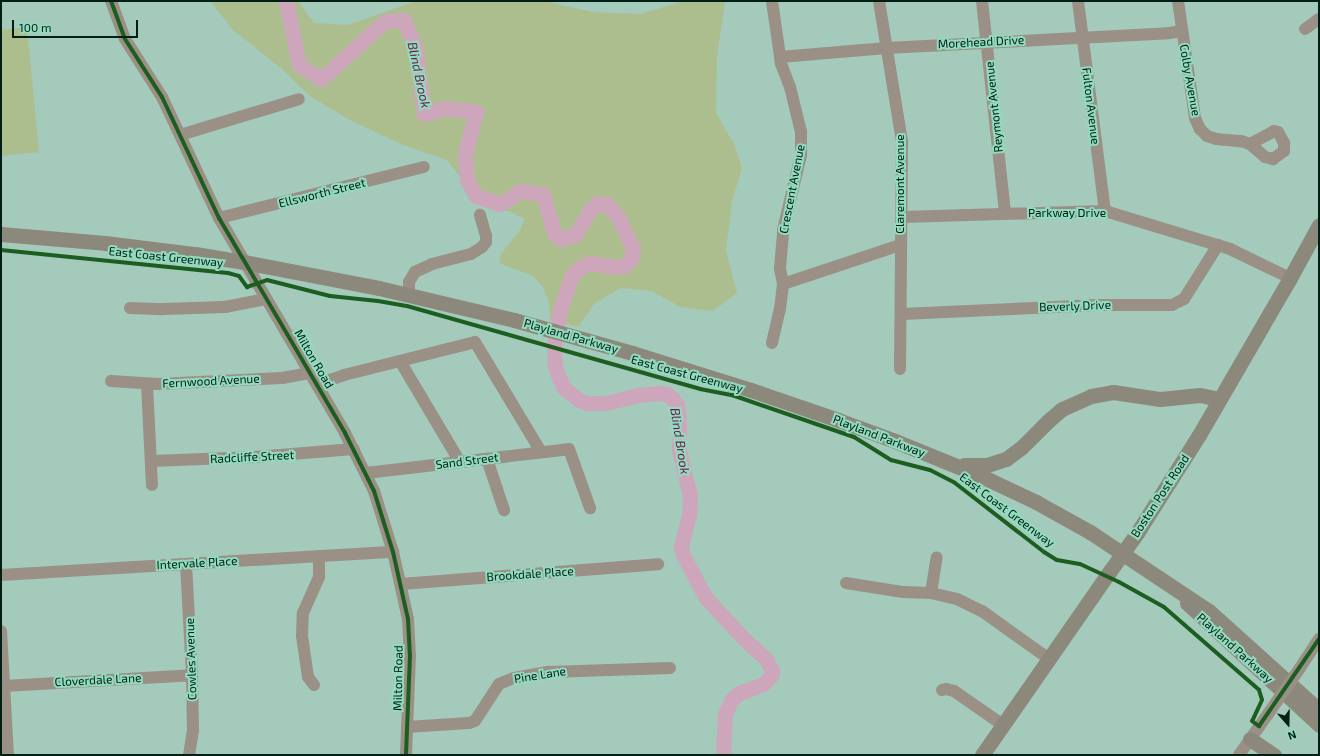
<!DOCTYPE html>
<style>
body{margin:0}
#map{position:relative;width:1320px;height:756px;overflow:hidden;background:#a3caba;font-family:"Exo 2",sans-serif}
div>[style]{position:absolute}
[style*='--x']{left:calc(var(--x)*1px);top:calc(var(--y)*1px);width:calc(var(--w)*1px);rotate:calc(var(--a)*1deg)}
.green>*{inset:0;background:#adbe8e}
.river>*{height:15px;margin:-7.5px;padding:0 7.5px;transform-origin:7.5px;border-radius:7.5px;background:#cea6bc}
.minor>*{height:12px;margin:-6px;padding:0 6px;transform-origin:6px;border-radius:6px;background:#9a9086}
.major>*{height:15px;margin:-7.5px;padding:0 7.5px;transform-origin:7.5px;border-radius:7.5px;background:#8c897c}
.minor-bridge>*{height:12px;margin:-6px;padding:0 6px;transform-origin:6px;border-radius:6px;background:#9a9086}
.major-bridge>*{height:15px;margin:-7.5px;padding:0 7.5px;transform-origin:7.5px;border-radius:7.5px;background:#8c897c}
.cycleway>*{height:4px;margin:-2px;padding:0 2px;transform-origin:2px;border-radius:2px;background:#1b5e20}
span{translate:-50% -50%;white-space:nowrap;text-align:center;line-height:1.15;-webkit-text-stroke:4px #92dbbe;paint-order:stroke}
.street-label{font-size:12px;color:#011f15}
.water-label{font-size:13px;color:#701c4f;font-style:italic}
.frame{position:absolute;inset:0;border:2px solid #011f15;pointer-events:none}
.north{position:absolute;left:1268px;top:704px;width:40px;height:40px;-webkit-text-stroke:3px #92dbbe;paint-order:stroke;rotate:160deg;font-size:11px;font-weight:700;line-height:16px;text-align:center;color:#011f15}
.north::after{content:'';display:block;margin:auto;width:14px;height:18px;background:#011f15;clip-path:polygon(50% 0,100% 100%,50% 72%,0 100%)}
.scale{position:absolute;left:12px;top:20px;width:126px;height:18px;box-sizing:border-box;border:2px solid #011f15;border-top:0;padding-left:5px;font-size:12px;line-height:14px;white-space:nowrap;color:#011f15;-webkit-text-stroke:3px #92dbbe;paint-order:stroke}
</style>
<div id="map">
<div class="green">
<div style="clip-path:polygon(210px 1px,298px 1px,314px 23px,348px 25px,416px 1px,549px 1px,556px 4px,593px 12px,641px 14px,683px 1px,725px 1px,717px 57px,716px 113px,734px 144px,742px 168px,732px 201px,726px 250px,737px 293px,713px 311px,680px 307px,652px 291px,621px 288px,596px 302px,578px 327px,550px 319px,549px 302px,542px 286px,533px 276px,499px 263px,501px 254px,520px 230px,525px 219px,509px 211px,495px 211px,482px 205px,447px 160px,403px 145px,346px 118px,310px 96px,281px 68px,233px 30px)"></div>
<div style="clip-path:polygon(27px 27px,39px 152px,1px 156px,1px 30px)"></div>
</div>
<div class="river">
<div style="--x:286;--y:1;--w:65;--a:78.5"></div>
<div style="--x:299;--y:65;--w:26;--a:32"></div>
<div style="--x:321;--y:79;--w:86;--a:-42.2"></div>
<div style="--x:385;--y:21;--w:19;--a:-3"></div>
<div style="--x:404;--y:20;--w:32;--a:68"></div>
<div style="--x:416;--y:50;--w:64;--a:82.9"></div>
<div style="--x:424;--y:114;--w:22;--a:-16"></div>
<div style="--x:445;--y:108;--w:31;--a:7"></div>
<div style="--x:476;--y:112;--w:42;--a:105"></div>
<div style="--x:465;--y:153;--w:27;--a:86"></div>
<div style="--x:467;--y:180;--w:18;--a:61"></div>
<div style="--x:476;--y:196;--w:25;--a:18"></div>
<div style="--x:500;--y:204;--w:25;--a:-32"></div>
<div style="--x:521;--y:191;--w:22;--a:8"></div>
<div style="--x:543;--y:194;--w:41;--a:74.2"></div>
<div style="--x:554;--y:233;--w:8;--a:45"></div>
<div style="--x:560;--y:239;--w:16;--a:-15"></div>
<div style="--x:575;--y:235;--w:29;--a:-59"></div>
<div style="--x:590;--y:210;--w:11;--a:-41"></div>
<div style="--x:598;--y:203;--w:9;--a:6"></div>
<div style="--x:607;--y:204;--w:18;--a:49"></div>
<div style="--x:619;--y:218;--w:35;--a:66"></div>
<div style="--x:633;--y:250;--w:9;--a:103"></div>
<div style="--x:631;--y:259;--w:10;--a:135"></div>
<div style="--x:624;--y:266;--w:7;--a:172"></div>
<div style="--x:617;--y:267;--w:27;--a:-172"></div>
<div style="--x:590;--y:263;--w:12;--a:156"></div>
<div style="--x:579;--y:268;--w:7;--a:135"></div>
<div style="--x:574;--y:273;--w:8;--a:120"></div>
<div style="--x:570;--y:280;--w:35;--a:108"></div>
<div style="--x:559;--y:313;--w:30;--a:99"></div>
<div style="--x:554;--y:343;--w:23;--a:88"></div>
<div style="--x:555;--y:366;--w:13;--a:72"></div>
<div style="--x:559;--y:378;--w:11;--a:63"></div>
<div style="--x:564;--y:388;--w:19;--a:39"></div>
<div style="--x:579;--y:400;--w:9;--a:21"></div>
<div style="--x:587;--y:403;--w:19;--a:0"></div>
<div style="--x:606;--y:403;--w:32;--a:-14"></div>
<div style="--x:637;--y:395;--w:21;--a:-5"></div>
<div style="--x:658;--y:393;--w:9;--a:6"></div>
<div style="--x:667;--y:394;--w:6;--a:39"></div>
<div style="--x:672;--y:398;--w:9;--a:54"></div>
<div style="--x:677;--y:405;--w:15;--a:82"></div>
<div style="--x:679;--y:420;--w:30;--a:90"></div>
<div style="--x:679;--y:450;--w:46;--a:76.3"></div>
<div style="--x:690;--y:495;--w:19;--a:93"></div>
<div style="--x:689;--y:514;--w:33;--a:104"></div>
<div style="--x:681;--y:546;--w:9;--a:77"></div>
<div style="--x:683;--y:555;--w:49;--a:61.9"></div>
<div style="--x:706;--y:598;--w:57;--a:47.1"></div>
<div style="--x:745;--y:640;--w:28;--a:42"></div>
<div style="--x:766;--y:659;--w:13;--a:63"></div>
<div style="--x:772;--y:671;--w:5;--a:101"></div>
<div style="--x:771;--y:676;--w:11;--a:135"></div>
<div style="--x:763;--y:684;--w:26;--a:159"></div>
<div style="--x:739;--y:693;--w:9;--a:139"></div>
<div style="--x:732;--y:699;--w:17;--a:115"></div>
<div style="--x:725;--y:714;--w:41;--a:92.8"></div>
</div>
<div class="minor">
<div style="--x:111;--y:1;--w:40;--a:69.8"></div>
<div style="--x:125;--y:39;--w:69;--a:57.5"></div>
<div style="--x:162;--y:97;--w:134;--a:64.8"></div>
<div style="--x:219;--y:218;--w:249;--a:59.6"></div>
<div style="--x:345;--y:433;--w:65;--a:63.4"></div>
<div style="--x:374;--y:491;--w:64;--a:72.7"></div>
<div style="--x:393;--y:552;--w:69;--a:77.4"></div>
<div style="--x:408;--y:619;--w:36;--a:87"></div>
<div style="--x:410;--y:655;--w:100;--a:92.3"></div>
<div style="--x:879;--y:1;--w:143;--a:80.7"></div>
<div style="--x:902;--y:142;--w:227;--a:90.5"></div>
<div style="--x:982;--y:1;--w:213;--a:83.8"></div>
<div style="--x:1078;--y:1;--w:212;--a:82.7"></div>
<div style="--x:1178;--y:1;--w:118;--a:81.7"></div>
<div style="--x:1195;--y:118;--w:12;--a:66"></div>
<div style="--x:1200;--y:129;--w:10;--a:45"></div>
<div style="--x:1207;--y:136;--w:9;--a:18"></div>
<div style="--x:1216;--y:139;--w:25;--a:5"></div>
<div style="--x:1241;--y:141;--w:9;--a:18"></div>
<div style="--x:1305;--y:29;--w:17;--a:-36"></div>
<div style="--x:780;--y:57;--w:107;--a:-4.8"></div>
<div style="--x:887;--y:48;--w:282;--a:-3"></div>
<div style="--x:1169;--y:33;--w:13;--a:-9"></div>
<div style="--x:1274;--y:131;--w:4;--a:14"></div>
<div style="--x:1278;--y:132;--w:13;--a:61"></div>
<div style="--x:1284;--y:143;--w:8;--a:90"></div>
<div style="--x:1284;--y:151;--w:14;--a:144"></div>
<div style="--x:1273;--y:159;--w:8;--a:-166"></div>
<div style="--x:1265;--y:157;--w:20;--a:-139"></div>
<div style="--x:1250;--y:144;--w:27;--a:-28"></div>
<div style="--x:180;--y:135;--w:124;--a:-16.8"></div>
<div style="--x:903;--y:217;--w:202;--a:-1.7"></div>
<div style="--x:1105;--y:211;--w:131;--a:16.9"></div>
<div style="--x:1230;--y:249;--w:67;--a:25.8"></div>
<div style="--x:219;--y:218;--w:211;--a:-14"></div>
<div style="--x:783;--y:284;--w:123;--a:-18.4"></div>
<div style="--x:409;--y:295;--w:13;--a:-90"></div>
<div style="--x:409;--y:282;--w:12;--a:-59"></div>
<div style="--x:415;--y:272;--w:19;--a:-25"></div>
<div style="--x:432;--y:264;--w:40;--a:-14.4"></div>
<div style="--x:471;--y:254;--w:13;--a:-32"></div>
<div style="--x:482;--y:247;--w:6;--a:-51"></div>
<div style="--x:486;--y:242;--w:6;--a:-90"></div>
<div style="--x:486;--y:236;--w:22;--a:-106"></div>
<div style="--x:130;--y:308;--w:33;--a:2"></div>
<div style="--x:163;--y:309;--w:62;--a:-1.8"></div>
<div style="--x:225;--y:307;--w:42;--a:-11"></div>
<div style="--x:902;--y:314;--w:196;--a:-2.6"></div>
<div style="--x:1098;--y:305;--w:74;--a:0"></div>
<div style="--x:1172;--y:305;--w:13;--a:-27"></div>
<div style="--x:1184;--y:299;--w:64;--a:-57.8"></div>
<div style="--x:772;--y:343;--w:35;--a:-77"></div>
<div style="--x:780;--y:309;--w:25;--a:-83"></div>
<div style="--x:783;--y:284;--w:16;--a:-101"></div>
<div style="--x:780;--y:268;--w:38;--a:-85"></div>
<div style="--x:783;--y:230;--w:77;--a:-76.5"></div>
<div style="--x:801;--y:155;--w:23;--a:-90"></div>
<div style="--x:801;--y:132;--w:46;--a:-103.7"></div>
<div style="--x:790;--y:87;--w:26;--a:-111"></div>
<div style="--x:781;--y:63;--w:63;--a:-98.3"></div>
<div style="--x:400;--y:361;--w:117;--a:59.3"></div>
<div style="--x:111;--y:381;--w:47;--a:3.7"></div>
<div style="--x:158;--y:384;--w:124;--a:-2.8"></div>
<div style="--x:282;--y:378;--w:29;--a:-10"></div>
<div style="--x:147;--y:384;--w:101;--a:87.2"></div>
<div style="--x:317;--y:384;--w:28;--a:-18"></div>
<div style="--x:344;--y:375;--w:135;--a:-14.1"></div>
<div style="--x:475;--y:342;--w:128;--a:59"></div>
<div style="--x:487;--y:459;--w:54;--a:71.6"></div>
<div style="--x:151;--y:461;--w:104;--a:-2.2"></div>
<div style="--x:255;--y:457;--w:99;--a:-4.6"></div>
<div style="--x:366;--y:473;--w:204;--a:-6.7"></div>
<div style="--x:569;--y:449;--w:63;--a:70.4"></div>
<div style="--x:186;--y:564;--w:111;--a:86.9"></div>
<div style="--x:192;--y:675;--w:55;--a:89"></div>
<div style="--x:193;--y:730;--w:25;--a:99"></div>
<div style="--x:1;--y:575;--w:393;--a:-3.4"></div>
<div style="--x:846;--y:583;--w:58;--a:9"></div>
<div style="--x:903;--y:592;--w:28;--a:2"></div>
<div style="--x:931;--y:593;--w:27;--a:13"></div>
<div style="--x:957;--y:599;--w:28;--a:26"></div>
<div style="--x:982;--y:611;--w:82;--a:35.6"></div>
<div style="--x:401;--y:584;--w:258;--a:-4.4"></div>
<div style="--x:931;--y:593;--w:36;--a:-81"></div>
<div style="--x:1;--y:631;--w:124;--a:86.8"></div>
<div style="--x:1300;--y:668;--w:35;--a:-57"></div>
<div style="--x:314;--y:685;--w:10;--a:-127"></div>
<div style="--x:308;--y:677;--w:41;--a:-98.3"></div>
<div style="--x:302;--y:636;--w:23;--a:-88"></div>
<div style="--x:303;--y:613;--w:39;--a:-66"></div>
<div style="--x:319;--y:577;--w:21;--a:-90"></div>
<div style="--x:4;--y:686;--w:188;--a:-3.3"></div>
<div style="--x:942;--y:690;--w:4;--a:-14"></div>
<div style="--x:946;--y:689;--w:8;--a:14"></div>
<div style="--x:954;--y:691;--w:60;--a:34.8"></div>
<div style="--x:407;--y:727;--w:62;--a:-3.7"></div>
<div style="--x:469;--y:723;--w:6;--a:-18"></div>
<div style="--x:475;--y:721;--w:44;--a:-57"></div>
<div style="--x:499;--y:684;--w:16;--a:-22"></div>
<div style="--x:514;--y:678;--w:36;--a:-10"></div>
<div style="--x:549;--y:672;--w:121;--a:-1.9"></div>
<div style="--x:1239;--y:755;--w:50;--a:-54.7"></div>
</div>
<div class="major">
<div style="--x:1;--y:234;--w:104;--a:4.9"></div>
<div style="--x:105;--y:243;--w:91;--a:7"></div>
<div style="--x:195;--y:254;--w:50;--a:9.3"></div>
<div style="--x:244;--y:262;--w:137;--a:10.9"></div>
<div style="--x:379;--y:288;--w:139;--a:13.3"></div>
<div style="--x:514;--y:320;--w:123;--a:15.6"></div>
<div style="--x:632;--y:353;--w:125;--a:17.3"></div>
<div style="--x:751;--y:390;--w:92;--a:19"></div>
<div style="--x:838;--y:420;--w:61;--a:20.2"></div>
<div style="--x:895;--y:441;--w:93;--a:22.1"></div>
<div style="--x:981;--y:476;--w:61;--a:25.3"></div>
<div style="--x:1036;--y:502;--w:62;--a:29.1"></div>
<div style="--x:1090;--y:532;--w:143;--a:33.6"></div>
<div style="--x:1209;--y:611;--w:148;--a:42"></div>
<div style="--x:964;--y:465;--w:23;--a:0"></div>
<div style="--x:987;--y:465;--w:20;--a:-18"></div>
<div style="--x:1006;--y:459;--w:20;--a:-37"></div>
<div style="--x:1022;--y:447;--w:37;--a:-45"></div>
<div style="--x:1048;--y:421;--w:18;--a:-41"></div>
<div style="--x:1062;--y:409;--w:32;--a:-24"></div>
<div style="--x:1091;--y:396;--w:22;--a:-10"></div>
<div style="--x:1113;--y:392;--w:48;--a:8.5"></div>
<div style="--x:1160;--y:399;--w:40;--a:-5.7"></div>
<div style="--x:1200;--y:395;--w:19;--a:12"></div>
<div style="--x:1137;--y:533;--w:116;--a:-57.7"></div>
<div style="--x:1199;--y:435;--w:181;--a:-59.9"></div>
<div style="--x:1290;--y:278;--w:60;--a:-61.3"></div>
<div style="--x:1187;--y:603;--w:180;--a:42.7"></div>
<div style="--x:1250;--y:739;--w:29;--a:34"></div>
<div style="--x:982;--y:755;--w:224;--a:-55.2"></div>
</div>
<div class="minor-bridge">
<div style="--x:1268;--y:714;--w:56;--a:-55.2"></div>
</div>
<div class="major-bridge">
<div style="--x:1110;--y:571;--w:47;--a:-54.6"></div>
</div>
<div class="cycleway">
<div style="--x:111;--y:1;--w:40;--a:69.8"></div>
<div style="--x:125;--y:39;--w:69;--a:57.5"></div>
<div style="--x:162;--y:97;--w:134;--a:64.8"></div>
<div style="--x:219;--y:218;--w:249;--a:59.6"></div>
<div style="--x:345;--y:433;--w:65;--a:63.4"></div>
<div style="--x:374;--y:491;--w:64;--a:72.7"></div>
<div style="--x:393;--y:552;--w:69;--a:77.4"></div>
<div style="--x:408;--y:619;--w:36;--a:87"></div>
<div style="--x:410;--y:655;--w:100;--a:92.3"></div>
<div style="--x:1;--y:250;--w:228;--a:5.8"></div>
<div style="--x:228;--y:273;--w:11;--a:15"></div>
<div style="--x:239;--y:276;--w:14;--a:54"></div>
<div style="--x:247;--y:287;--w:21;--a:-19"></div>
<div style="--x:267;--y:280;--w:65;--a:14.3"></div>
<div style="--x:330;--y:296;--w:48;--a:5.9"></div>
<div style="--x:378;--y:301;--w:29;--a:10"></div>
<div style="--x:407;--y:306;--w:305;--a:15.8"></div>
<div style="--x:700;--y:389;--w:33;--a:11"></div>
<div style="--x:732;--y:395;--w:129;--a:19"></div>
<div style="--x:854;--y:437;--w:44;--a:31.9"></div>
<div style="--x:891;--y:460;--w:40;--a:14.4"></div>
<div style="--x:930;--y:470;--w:28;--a:27"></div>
<div style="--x:955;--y:483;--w:113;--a:37.8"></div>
<div style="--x:1044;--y:552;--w:15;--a:32"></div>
<div style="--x:1057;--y:560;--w:23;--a:10"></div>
<div style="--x:1080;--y:564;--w:43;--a:24.8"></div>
<div style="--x:1119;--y:582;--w:51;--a:29.1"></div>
<div style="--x:1164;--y:607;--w:126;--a:41.1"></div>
<div style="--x:1259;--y:690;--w:10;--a:73"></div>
<div style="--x:1262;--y:700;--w:23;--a:115"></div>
<div style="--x:1252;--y:721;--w:9;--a:36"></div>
<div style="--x:1259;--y:726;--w:106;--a:-55.4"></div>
</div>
<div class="street-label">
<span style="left:981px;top:42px;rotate:-3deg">Morehead Drive</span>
<span style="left:1190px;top:80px;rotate:80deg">Colby Avenue</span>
<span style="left:1091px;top:106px;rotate:83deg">Fulton Avenue</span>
<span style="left:994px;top:107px;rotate:-96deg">Reymont Avenue</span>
<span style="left:900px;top:184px;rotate:-90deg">Claremont Avenue</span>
<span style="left:792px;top:189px;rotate:-79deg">Crescent Avenue</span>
<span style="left:322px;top:193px;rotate:-14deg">Ellsworth Street</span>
<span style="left:1067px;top:213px">Parkway Drive</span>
<span style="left:166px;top:257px;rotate:6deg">East Coast Greenway</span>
<span style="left:1075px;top:306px;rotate:-2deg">Beverly Drive</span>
<span style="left:571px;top:336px;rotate:16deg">Playland Parkway</span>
<span style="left:314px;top:359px;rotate:60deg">Milton Road</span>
<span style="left:687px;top:374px;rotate:15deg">East Coast Greenway</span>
<span style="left:211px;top:381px;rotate:-3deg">Fernwood Avenue</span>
<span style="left:879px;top:436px;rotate:21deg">Playland Parkway</span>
<span style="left:252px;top:457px;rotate:-3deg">Radcliffe Street</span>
<span style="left:467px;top:461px;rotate:-7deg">Sand Street</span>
<span style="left:1160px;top:496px;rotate:-57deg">Boston Post Road</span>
<span style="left:1007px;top:510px;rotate:37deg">East Coast Greenway</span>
<span style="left:197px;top:563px;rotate:-3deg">Intervale Place</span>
<span style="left:530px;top:574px;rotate:-4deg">Brookdale Place</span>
<span style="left:1235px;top:648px;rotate:42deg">Playland Parkway</span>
<span style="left:191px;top:659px;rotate:-92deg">Cowles Avenue</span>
<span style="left:540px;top:675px;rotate:-9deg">Pine Lane</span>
<span style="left:398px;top:678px;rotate:-89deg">Milton Road</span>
<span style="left:98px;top:680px;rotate:-3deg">Cloverdale Lane</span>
</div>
<div class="water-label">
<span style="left:419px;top:75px;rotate:78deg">Blind Brook</span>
<span style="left:680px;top:441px;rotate:81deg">Blind Brook</span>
</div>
<div class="frame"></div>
<div class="north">N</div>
<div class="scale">100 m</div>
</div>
